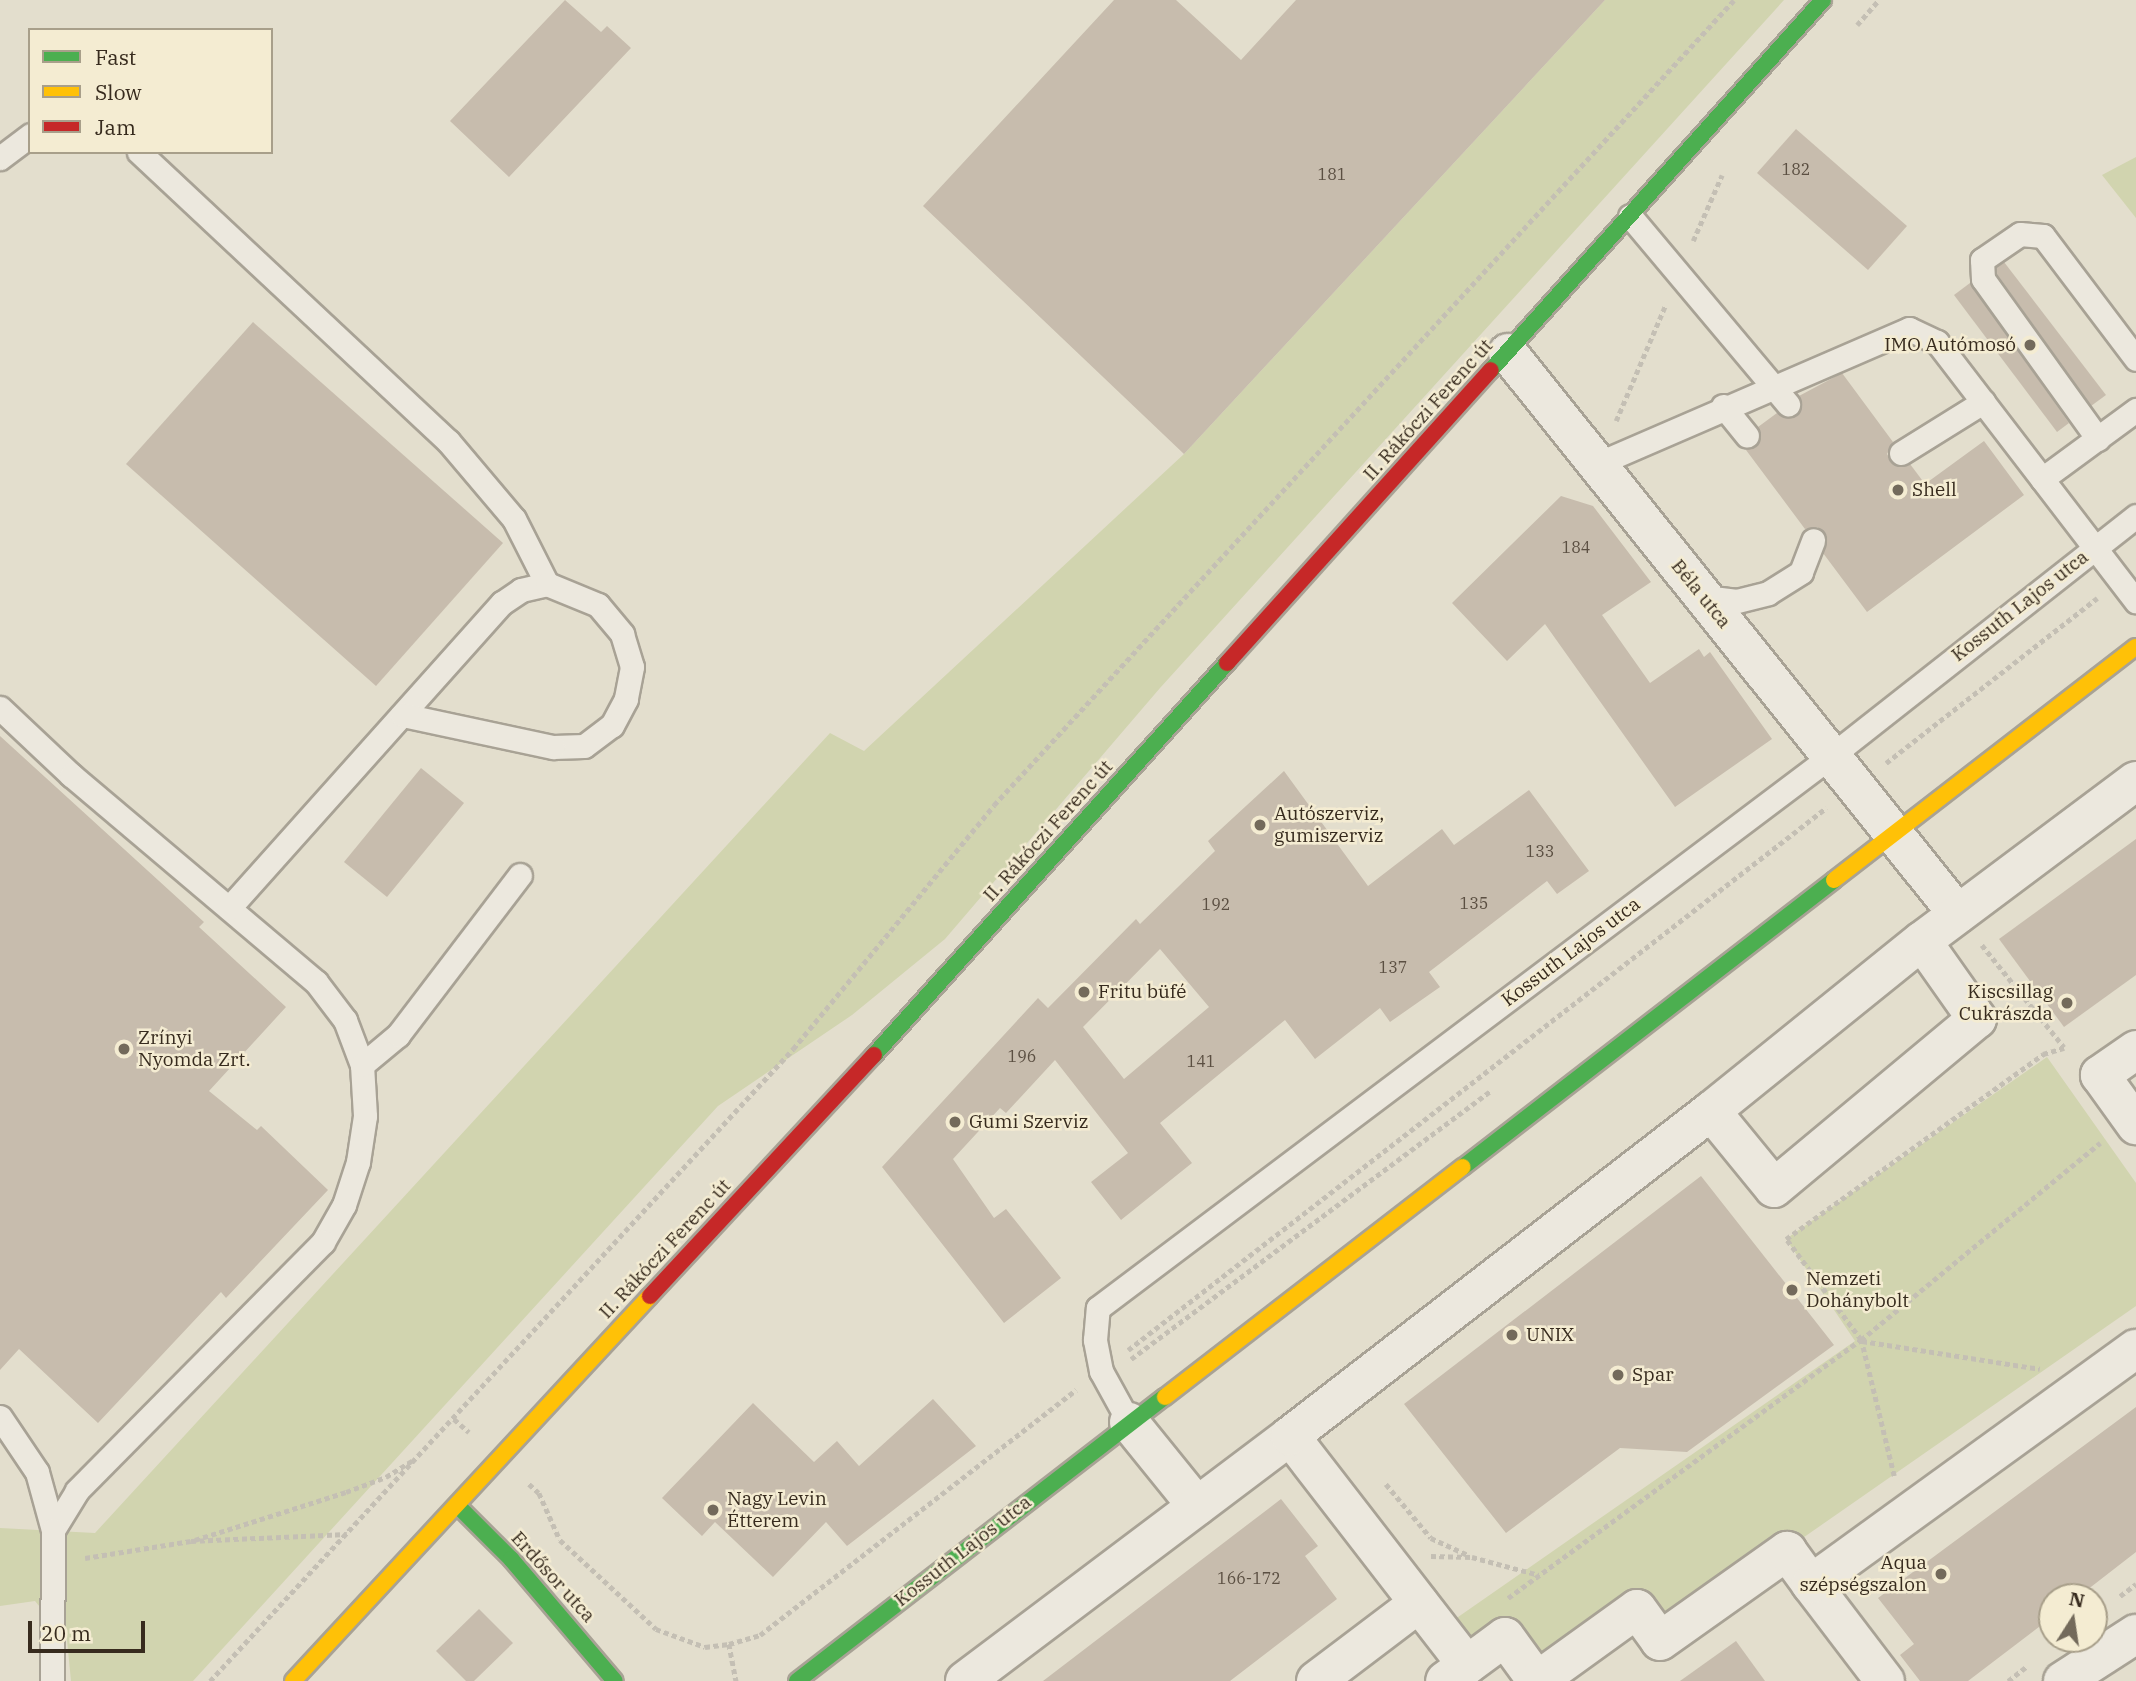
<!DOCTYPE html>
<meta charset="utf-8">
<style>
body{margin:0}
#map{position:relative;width:2136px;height:1681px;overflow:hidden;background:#e3decd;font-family:"IBM Plex Serif",serif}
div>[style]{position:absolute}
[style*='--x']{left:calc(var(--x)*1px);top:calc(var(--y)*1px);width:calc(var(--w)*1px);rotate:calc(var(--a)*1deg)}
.green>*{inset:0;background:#d1d4af}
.building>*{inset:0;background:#c7bcad}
.path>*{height:4.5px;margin-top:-2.25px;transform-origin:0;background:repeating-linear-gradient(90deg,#c4bfb4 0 5px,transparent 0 8.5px)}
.roads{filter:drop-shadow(2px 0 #a8a295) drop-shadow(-2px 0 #a8a295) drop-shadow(0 2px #a8a295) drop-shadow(0 -2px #a8a295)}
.lane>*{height:23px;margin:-11.5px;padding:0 11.5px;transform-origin:11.5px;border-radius:11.5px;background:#ece8de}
.street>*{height:38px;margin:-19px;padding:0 19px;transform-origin:19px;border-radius:19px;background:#ece8de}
.fast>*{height:16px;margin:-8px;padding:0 8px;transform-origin:8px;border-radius:8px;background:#4caf50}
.slow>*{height:16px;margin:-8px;padding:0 8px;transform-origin:8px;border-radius:8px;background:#ffc107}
.jam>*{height:16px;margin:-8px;padding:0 8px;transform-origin:8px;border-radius:8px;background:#c62828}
.dots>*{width:19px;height:19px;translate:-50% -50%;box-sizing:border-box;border:4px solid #f4ecd2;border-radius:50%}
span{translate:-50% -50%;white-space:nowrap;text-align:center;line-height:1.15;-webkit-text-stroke:5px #f4ecd2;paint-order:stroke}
.number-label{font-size:16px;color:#5b4f42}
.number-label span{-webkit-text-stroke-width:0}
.poi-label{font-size:19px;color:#372b1e}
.right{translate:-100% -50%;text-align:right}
.left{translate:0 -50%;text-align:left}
.street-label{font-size:19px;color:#372b1e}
.legend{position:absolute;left:28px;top:28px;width:245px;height:126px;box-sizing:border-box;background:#f4ecd2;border:2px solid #a89f8a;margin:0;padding:9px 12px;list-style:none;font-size:21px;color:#372b1e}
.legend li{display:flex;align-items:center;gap:14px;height:35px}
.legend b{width:35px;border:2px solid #a89f8a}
.north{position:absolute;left:2038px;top:1583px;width:70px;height:70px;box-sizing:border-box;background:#f4ecd2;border:2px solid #a89f8a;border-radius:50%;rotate:12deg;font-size:19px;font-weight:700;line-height:28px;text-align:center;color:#372b1e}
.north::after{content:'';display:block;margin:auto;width:24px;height:32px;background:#736a5b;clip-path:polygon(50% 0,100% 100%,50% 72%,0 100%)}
.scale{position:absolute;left:28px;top:1621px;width:117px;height:32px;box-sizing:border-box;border:4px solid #372b1e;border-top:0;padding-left:9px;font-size:21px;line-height:24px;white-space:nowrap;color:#372b1e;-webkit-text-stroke:5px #f4ecd2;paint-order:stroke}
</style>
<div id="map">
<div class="green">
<div style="clip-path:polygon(1605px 0,1784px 0,1160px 688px,945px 939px,852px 1015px,718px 1106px,193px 1681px,71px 1681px,67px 1640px,35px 1601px,0 1606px,0 1528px,95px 1533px,830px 733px,864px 751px,1184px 454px)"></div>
<div style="clip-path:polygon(2136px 157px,2136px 218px,2102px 175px)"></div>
<div style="clip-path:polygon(2047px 1057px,2136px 1183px,2136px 1306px,1797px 1542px,1787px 1530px,1659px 1619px,1541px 1666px,1469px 1652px,1448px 1624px,1855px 1341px,1786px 1239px)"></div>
</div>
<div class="building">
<div style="clip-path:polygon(565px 0,601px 32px,607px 26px,631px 48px,509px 177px,450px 121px)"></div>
<div style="clip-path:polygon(1114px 0,1176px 0,1241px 60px,1296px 0,1605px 0,1184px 454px,923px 206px)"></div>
<div style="clip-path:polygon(1796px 129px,1907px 226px,1868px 270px,1757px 173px)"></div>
<div style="clip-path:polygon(2004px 262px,2106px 395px,2091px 406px,1997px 274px,1996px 267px)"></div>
<div style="clip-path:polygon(1970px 283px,2069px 423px,2057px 432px,1954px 295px)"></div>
<div style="clip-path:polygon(253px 322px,503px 543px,376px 686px,126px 464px)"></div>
<div style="clip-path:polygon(1842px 373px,1893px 442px,1887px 454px,1894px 465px,1910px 464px,1925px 484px,1984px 441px,2024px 495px,1867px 612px,1823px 553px,1824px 532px,1817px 527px,1805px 529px,1746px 450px,1760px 442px,1758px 427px,1777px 413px,1784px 417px,1796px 415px,1801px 408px,1799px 396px)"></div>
<div style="clip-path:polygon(1561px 496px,1593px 506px,1651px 582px,1602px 615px,1650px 683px,1699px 649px,1704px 657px,1710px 652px,1772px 739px,1675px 807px,1545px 624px,1507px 661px,1452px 603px)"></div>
<div style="clip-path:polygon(0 736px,204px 922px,199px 927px,286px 1007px,209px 1091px,257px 1130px,261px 1126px,328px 1190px,226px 1298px,221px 1292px,98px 1423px,19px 1349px,0 1370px)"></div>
<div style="clip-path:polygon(421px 768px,464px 803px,387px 897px,344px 862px)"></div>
<div style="clip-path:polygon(evenodd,1284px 771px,1368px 886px,1442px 829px,1454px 845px,1529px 790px,1589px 871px,1557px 894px,1547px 881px,1429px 972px,1440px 987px,1390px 1022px,1380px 1008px,1315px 1059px,1285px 1020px,1160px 1123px,1192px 1163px,1121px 1220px,1091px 1182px,1128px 1153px,1055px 1060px,1006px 1113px,1000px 1108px,953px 1159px,994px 1218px,1006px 1209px,1061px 1278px,1004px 1323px,882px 1167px,1038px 998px,1048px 1008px,1136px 919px,1140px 924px,1215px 851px,1208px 841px,1284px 771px,1160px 949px,1209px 1007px,1124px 1079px,1083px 1027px,1160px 949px)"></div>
<div style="clip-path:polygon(2136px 839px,2136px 975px,2064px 1027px,1999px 939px)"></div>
<div style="clip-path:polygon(1701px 1176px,1834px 1345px,1687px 1452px,1620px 1448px,1506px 1533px,1404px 1404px)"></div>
<div style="clip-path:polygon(933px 1399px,976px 1446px,847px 1546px,826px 1522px,773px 1577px,715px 1522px,702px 1536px,662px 1498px,753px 1403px,814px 1462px,837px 1441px,859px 1466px)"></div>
<div style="clip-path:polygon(2136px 1407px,2136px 1552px,2078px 1597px,2052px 1597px,2052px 1617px,1968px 1681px,1920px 1681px,1900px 1655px,1914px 1644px,1878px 1598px)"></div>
<div style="clip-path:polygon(1281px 1499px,1318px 1546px,1305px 1556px,1337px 1599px,1230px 1681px,1043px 1681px)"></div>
<div style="clip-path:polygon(479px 1609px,513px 1643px,474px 1681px,466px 1681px,436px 1651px)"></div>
<div style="clip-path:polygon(1736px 1641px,1765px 1681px,1680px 1681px)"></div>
</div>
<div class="path">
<div style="--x:1857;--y:25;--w:33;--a:-49"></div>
<div style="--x:1693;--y:241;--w:72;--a:-66.3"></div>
<div style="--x:1616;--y:421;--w:125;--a:-66.9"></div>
<div style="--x:1886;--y:763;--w:268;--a:-38"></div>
<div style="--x:1982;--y:945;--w:131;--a:51.2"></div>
<div style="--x:1862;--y:1341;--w:180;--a:8.9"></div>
<div style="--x:1128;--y:1350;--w:884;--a:-37.83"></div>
<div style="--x:1131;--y:1359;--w:449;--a:-36.7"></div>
<div style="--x:454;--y:1419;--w:20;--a:41"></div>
<div style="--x:1894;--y:1476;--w:140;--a:-103.6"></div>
<div style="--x:1861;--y:1340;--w:126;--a:-126.6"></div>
<div style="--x:1786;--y:1239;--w:317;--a:-35.7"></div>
<div style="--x:2043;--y:1054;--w:22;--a:-16"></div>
<div style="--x:529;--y:1484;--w:13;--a:42"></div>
<div style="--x:539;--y:1493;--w:51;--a:65.9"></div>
<div style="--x:560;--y:1540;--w:131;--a:42.8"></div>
<div style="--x:656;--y:1629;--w:52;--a:20.2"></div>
<div style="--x:705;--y:1647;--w:24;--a:-7"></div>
<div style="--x:729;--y:1644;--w:32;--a:-16"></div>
<div style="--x:760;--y:1635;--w:400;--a:-37.8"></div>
<div style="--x:1386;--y:1484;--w:70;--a:50.2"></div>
<div style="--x:1431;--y:1538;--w:41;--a:24.7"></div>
<div style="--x:195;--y:1540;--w:158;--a:-17.6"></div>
<div style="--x:346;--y:1492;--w:43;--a:-20.6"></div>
<div style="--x:386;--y:1477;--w:32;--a:-32"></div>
<div style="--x:1431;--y:1556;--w:41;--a:1.4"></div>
<div style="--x:1472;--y:1557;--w:69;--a:15"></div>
<div style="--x:85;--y:1558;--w:107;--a:-9.1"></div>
<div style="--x:191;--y:1541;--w:156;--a:-2.6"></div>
<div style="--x:2120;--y:1596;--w:20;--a:-37"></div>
<div style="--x:1508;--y:1598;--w:437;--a:-36.2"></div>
<div style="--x:1861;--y:1340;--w:310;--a:-39.5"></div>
<div style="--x:729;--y:1644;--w:38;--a:79"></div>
<div style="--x:210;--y:1681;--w:860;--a:-47.31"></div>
<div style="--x:793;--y:1049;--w:316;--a:-50.5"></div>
<div style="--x:994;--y:805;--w:1093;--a:-47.41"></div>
<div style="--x:2008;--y:1681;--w:23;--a:-38"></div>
</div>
<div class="roads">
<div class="lane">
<div style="--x:139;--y:152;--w:423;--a:43.1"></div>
<div style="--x:448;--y:441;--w:102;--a:49.8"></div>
<div style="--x:514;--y:519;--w:73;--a:63.1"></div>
<div style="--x:0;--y:158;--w:38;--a:-37"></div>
<div style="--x:1630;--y:216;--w:246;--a:50"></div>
<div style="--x:1723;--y:406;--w:38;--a:51"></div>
<div style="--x:2098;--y:439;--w:197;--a:-125.7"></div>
<div style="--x:1983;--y:279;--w:19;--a:-93"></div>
<div style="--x:1982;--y:260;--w:46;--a:-34.4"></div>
<div style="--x:2020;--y:234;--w:23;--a:5"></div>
<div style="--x:2043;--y:236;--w:154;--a:52.9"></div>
<div style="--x:1901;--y:453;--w:97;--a:-31.9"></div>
<div style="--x:1597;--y:464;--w:340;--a:-23.4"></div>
<div style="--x:1909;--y:329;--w:31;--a:25"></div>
<div style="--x:1937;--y:342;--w:327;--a:52.5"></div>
<div style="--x:2042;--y:479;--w:117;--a:-36.3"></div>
<div style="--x:1704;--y:597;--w:33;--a:7"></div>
<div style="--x:1737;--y:601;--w:32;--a:-14"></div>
<div style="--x:1768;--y:593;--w:39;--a:-32"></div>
<div style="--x:1801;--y:572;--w:34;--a:-69"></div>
<div style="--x:0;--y:708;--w:98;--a:43.3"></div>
<div style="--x:71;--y:775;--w:321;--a:40.2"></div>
<div style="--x:316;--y:982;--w:48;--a:52.7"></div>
<div style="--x:345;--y:1020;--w:48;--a:69.3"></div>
<div style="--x:362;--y:1065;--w:51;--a:86.6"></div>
<div style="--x:365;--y:1116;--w:47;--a:98.7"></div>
<div style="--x:358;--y:1162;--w:45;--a:108"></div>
<div style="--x:344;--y:1205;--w:43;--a:119.6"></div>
<div style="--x:323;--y:1242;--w:350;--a:134.7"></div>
<div style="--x:77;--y:1491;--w:46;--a:121.6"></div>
<div style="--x:229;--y:908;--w:409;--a:-48.2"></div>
<div style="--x:502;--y:603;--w:23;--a:-34"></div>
<div style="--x:521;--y:590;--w:27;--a:-13"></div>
<div style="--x:547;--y:584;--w:55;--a:22.4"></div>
<div style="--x:598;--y:605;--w:38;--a:50"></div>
<div style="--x:622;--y:634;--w:34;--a:73"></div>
<div style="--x:632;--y:667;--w:33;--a:101"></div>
<div style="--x:626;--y:699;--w:30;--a:118"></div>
<div style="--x:612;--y:725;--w:35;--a:143"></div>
<div style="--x:584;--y:746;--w:31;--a:178"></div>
<div style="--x:553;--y:747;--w:154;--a:-168"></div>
<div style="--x:362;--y:1065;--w:47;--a:-39.8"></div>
<div style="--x:398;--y:1035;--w:201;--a:-52.7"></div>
<div style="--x:0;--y:1417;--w:66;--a:56.1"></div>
<div style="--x:37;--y:1472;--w:60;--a:74.6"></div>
<div style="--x:53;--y:1530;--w:151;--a:90.4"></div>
<div style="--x:1129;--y:1422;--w:58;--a:-118.8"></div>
<div style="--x:1101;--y:1371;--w:32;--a:-101"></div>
<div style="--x:1095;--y:1340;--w:32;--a:-85"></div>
<div style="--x:1098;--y:1308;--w:918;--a:-36.98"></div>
<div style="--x:1831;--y:756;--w:388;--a:-38.2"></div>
</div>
<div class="street">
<div style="--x:1508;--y:353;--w:719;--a:51.27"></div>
<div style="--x:2136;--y:1050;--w:44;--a:145.2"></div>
<div style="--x:2100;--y:1075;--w:62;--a:54.2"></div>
<div style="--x:1711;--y:1111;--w:99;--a:50.7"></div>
<div style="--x:1774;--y:1188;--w:264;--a:-39.8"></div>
<div style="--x:1977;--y:1019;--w:95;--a:-125.2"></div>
<div style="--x:1129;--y:1422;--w:108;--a:51"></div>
<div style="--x:1290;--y:1436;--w:289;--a:52.3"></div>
<div style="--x:1467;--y:1665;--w:27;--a:144"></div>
<div style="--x:1811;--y:1584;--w:122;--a:52.7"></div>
<div style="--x:1467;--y:1665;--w:47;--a:-36.4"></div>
<div style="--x:1505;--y:1637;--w:54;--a:54"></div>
<div style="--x:1537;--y:1681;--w:123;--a:-35.8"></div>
<div style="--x:1637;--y:1609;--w:39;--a:54"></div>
<div style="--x:1660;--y:1641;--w:156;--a:-35.3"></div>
<div style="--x:1787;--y:1551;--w:41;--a:54"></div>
<div style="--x:1811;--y:1584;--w:401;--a:-35.9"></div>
<div style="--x:965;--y:1681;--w:407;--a:-37"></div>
<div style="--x:1290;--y:1436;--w:532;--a:-37.67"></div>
<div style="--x:1711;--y:1111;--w:271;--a:-38.9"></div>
<div style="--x:1922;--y:941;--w:267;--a:-36.8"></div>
<div style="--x:1316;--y:1681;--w:129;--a:-37.1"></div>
<div style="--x:2063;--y:1681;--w:87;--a:-32.8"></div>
</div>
<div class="fast">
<div style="--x:1491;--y:370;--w:497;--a:-48.1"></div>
<div style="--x:874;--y:1055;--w:528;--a:-48"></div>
<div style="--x:1463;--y:1167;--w:469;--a:-37.7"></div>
<div style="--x:457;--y:1505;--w:76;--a:45"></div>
<div style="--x:511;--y:1559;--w:160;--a:49.6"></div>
<div style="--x:797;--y:1681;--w:465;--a:-37.7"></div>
</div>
<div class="slow">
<div style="--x:1834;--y:880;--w:381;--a:-37.7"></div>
<div style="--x:1165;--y:1397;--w:376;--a:-37.7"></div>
<div style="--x:293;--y:1681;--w:525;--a:-47.16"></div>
</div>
<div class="jam">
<div style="--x:1227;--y:663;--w:394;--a:-48"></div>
<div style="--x:650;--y:1296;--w:329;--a:-47.1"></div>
</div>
</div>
<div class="dots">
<div style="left:2030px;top:345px;background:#736a5b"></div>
<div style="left:1898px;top:490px;background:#736a5b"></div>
<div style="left:1260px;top:825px;background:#736a5b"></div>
<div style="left:1084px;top:992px;background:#736a5b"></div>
<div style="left:2067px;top:1003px;background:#736a5b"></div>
<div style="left:124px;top:1049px;background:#736a5b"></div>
<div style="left:955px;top:1122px;background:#736a5b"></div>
<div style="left:1792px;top:1290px;background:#736a5b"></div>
<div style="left:1512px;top:1335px;background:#736a5b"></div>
<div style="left:1618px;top:1375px;background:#736a5b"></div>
<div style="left:713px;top:1510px;background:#736a5b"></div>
<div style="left:1941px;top:1574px;background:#736a5b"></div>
</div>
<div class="number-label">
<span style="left:1796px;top:169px">182</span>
<span style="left:1332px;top:174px">181</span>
<span style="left:1576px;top:547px">184</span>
<span style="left:1540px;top:851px">133</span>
<span style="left:1474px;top:903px">135</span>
<span style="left:1216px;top:904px">192</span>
<span style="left:1393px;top:967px">137</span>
<span style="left:1022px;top:1056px">196</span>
<span style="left:1201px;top:1061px">141</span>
<span style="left:1249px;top:1578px">166-172</span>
</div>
<div class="poi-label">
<span class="right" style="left:2016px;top:345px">IMO Autómosó</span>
<span class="left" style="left:1912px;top:490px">Shell</span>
<span class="left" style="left:1274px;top:825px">Autószerviz,<br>gumiszerviz</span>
<span class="left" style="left:1098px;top:992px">Fritu büfé</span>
<span class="right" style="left:2053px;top:1003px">Kiscsillag<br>Cukrászda</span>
<span class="left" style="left:138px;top:1049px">Zrínyi<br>Nyomda Zrt.</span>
<span class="left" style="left:969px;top:1122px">Gumi Szerviz</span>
<span class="left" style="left:1806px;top:1290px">Nemzeti<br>Dohánybolt</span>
<span class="left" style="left:1526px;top:1335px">UNIX</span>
<span class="left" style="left:1632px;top:1375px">Spar</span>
<span class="left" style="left:727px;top:1510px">Nagy Levin<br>Étterem</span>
<span class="right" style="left:1927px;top:1574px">Aqua<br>szépségszalon</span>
</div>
<div class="street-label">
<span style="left:1428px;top:410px;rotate:-48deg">II. Rákóczi Ferenc út</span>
<span style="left:1701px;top:594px;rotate:51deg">Béla utca</span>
<span style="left:2020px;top:606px;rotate:-38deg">Kossuth Lajos utca</span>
<span style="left:1048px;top:831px;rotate:-48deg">II. Rákóczi Ferenc út</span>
<span style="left:1571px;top:952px;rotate:-37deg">Kossuth Lajos utca</span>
<span style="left:665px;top:1249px;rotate:-47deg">II. Rákóczi Ferenc út</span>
<span style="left:963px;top:1551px;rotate:-38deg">Kossuth Lajos utca</span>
<span style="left:553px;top:1577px;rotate:48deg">Erdősor utca</span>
</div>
<ul class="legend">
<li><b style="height:9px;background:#4caf50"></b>Fast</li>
<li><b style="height:9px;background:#ffc107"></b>Slow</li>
<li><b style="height:9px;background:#c62828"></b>Jam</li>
</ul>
<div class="north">N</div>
<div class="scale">20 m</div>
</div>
